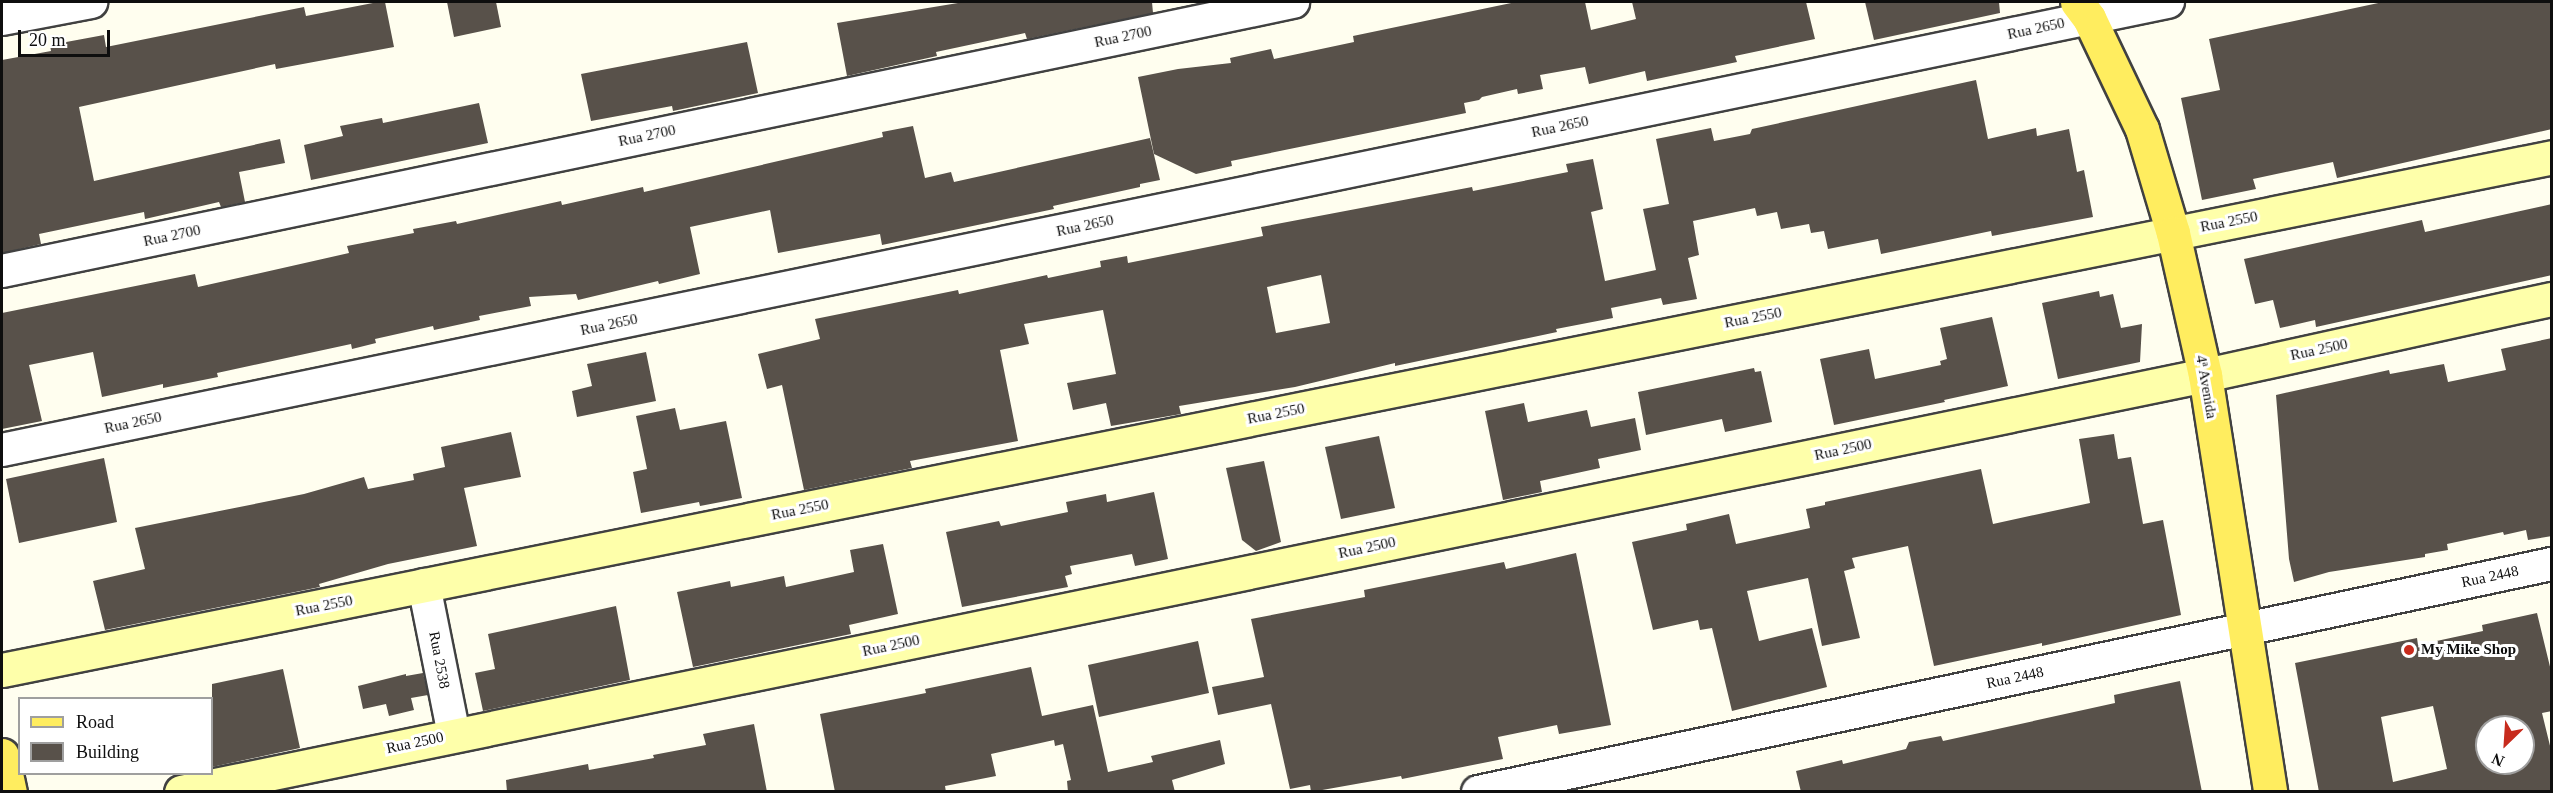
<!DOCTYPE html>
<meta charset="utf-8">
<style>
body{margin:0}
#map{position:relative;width:2553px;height:793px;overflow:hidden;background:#fffeef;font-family:Georgia,serif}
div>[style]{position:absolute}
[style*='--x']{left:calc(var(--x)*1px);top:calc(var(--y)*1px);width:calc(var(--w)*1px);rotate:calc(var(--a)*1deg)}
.building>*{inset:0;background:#58514a}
.roads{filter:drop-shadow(2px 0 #414141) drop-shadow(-2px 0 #414141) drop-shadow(0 2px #414141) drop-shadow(0 -2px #414141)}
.minor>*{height:32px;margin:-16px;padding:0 16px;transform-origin:16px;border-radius:16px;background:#fff}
.secondary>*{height:33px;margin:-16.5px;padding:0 16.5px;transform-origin:16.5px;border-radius:16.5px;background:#feffaa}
.primary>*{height:33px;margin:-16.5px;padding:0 16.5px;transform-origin:16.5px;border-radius:16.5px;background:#ffed5f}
.dots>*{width:16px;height:16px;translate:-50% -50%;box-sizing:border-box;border:3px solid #fff;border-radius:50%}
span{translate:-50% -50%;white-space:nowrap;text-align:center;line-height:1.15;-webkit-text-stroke:6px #fff;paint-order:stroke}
.street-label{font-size:15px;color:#0e0e0e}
.poi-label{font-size:15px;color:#0e0e0e;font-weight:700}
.left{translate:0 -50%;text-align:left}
.frame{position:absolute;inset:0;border:3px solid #0e0e0e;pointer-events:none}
.legend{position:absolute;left:18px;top:697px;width:195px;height:78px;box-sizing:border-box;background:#fff;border:2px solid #9f9f9f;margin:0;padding:8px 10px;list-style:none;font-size:18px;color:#0e0e0e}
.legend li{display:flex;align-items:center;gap:12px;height:30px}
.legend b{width:30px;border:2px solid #9f9f9f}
.north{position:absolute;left:2475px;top:715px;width:60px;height:60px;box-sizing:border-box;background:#fff;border:2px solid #9f9f9f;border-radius:50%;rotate:205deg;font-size:16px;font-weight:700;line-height:24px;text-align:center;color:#0e0e0e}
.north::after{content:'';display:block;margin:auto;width:21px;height:27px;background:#c72b1d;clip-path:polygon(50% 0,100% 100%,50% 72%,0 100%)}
.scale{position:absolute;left:18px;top:30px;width:92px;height:27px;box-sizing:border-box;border:3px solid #0e0e0e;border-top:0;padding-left:8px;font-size:18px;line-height:21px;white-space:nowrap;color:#0e0e0e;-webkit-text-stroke:4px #fff;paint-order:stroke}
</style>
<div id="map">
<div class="building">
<div style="clip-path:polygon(378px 2px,385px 2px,394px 47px,276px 69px,275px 64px,79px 107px,94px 181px,280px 139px,285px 163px,239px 172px,245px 202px,221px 207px,219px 202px,145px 219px,144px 212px,39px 234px,41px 244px,2px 253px,2px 60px,51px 51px,50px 45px,104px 35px,106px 47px,304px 7px,306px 16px)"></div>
<div style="clip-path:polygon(447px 2px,496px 2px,501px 27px,454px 37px)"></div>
<div style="clip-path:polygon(964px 2px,1152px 2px,1153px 13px,1027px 39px,1025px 33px,936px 52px,937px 56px,847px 76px,837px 23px)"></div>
<div style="clip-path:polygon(1516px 2px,1585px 2px,1591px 30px,1636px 19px,1632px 2px,1806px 2px,1815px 39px,1735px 56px,1737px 62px,1647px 81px,1645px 71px,1589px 84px,1585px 67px,1540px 75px,1543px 89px,1518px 94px,1517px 89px,1482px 97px,1479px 100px,1464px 103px,1466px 113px,1231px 161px,1232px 166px,1196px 174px,1154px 154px,1138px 77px,1178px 69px,1231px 63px,1230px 58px,1271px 49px,1274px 59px,1354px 42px,1353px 36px)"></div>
<div style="clip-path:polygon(1865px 2px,1999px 2px,2000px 13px,1874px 40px)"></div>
<div style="clip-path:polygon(2383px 2px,2552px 2px,2552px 129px,2337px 178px,2333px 162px,2253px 179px,2256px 189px,2202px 200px,2181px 98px,2220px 90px,2209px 39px)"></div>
<div style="clip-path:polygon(747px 42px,758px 93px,673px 111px,672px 106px,591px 121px,581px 74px)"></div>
<div style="clip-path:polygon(evenodd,1976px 80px,1988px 139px,2036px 128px,2037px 136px,2069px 129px,2077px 172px,2084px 170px,2093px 217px,1992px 236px,1991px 231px,1881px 254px,1878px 239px,1828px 249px,1824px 231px,1811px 233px,1809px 224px,1781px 229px,1777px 212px,1757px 216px,1755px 208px,1693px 221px,1699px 255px,1688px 258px,1697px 299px,1663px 305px,1661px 298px,1611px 308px,1613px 318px,1556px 329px,1557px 332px,1395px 366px,1395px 363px,1295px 387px,1179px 406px,1181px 414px,1111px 426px,1106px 403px,1073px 410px,1067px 383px,1116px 374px,1103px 310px,1024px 324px,1029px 344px,1000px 350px,1018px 441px,910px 461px,912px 468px,804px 490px,782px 385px,767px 389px,758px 354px,820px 339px,815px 319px,958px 290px,959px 294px,1047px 275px,1048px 278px,1101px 267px,1100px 261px,1127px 256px,1128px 263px,1263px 236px,1261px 227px,1472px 187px,1473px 191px,1568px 172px,1566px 164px,1593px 159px,1603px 209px,1591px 212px,1605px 281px,1656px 270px,1643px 209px,1669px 204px,1656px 139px,1711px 128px,1714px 141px,1750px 134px,1752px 129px,1976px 80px,1321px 275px,1330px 323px,1276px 333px,1267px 287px,1321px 275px)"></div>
<div style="clip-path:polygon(479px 103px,488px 143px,311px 180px,304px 145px,343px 136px,340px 126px,382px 118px,383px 123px)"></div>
<div style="clip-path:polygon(913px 126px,925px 178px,951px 172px,954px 182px,1150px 138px,1160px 180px,1140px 184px,1140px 187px,1053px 206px,1054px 209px,882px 245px,880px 234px,778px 253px,770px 210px,690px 227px,700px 274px,659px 284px,658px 281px,578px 300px,576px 294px,529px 297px,531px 306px,479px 316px,480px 320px,434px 330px,433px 326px,375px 339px,376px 343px,352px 349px,351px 344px,217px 373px,218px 377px,163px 388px,163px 384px,102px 397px,93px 352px,29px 365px,42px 421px,2px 429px,2px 313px,195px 274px,198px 287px,349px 253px,347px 246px,414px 233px,413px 229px,456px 221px,457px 224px,561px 201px,562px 205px,643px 187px,644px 192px,883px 137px,882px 132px)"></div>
<div style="clip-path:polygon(2552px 204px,2552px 275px,2316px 327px,2315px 320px,2280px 328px,2273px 300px,2255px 304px,2244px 259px,2422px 220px,2425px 232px)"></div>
<div style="clip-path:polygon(2099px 291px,2100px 297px,2113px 294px,2121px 328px,2142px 324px,2140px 362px,2058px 379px,2042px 303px)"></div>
<div style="clip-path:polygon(1992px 317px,2008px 386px,1944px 400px,1945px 402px,1834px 425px,1820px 359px,1869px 349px,1875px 379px,1941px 365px,1940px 361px,1947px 359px,1940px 328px)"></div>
<div style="clip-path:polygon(2552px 338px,2552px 536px,2528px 540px,2526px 530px,2504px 535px,2503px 532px,2447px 544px,2448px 550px,2425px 554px,2425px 557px,2329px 572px,2294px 582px,2289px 559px,2276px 395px,2389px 370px,2390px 374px,2444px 364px,2448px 382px,2506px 370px,2501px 349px)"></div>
<div style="clip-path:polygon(646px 352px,656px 401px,577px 417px,572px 391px,592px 386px,587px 364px)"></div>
<div style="clip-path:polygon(1754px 368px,1755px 372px,1761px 371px,1772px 422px,1725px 432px,1722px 419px,1646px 435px,1638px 392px)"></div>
<div style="clip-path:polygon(1524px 403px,1528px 422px,1587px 410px,1591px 427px,1635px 418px,1641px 450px,1598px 459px,1600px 468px,1540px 481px,1542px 492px,1503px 500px,1485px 411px)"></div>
<div style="clip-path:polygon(675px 408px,680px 430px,726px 421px,742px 498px,700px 506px,699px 502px,641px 513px,633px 472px,647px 469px,636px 416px)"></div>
<div style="clip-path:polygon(511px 432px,521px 477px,464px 488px,477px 546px,388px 564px,319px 584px,320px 587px,105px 630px,93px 581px,145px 569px,135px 528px,304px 494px,364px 477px,368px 489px,414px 480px,413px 474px,445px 467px,441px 447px)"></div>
<div style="clip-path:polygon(2114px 434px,2118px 459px,2131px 457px,2143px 524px,2163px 520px,2181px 615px,2042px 646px,2042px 643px,1934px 666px,1908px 546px,1852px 558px,1855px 568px,1844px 571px,1860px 638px,1822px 646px,1808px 578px,1747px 591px,1759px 641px,1812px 628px,1827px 687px,1732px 711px,1712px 628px,1700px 630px,1698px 620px,1653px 630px,1632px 542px,1687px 530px,1686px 524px,1729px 514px,1736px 544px,1810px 528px,1806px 509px,1825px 505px,1825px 502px,1981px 469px,1993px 524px,2090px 503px,2079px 439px)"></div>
<div style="clip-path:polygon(1379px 436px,1395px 508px,1341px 519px,1325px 447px)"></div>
<div style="clip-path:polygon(104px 458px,117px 522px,19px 543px,6px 479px)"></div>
<div style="clip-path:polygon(1264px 461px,1281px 542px,1256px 551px,1242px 540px,1226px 468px)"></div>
<div style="clip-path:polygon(1154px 492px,1168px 559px,1135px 566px,1132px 554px,1070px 566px,1072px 574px,1065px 576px,1068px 587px,962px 607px,946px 532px,999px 521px,1001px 526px,1068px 512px,1066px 502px,1106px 494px,1107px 502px)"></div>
<div style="clip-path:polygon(883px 544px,898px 614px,849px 625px,851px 634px,693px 667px,677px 592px,730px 581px,731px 587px,784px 576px,786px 587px,854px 572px,850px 550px)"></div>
<div style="clip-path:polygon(1576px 553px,1611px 725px,1559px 734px,1557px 725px,1498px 737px,1503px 759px,1402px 779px,1401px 776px,1311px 792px,1310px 785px,1290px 789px,1271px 704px,1218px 715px,1212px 687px,1264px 677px,1251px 619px,1365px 597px,1364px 590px,1504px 562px,1506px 569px)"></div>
<div style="clip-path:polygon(616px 606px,630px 680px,483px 711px,475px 673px,495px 669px,488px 634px)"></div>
<div style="clip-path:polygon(evenodd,2537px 613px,2552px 675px,2552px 711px,2542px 713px,2552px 754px,2552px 792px,2319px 792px,2295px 663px,2417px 638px,2418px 645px,2483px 631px,2482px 625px,2537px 613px,2433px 706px,2447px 769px,2393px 782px,2381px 717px,2433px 706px,2537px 613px,2487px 727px,2523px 727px,2523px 763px,2487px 763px,2487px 727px)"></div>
<div style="clip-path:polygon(1198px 641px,1209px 693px,1099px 717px,1088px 665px)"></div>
<div style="clip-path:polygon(1031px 667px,1042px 716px,1093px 705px,1108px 772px,1153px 762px,1151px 756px,1220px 740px,1225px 764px,1172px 780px,1175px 792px,1068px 792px,1067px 781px,1071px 780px,1063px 744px,1055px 746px,1054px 740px,991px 754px,996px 776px,945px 786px,946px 792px,835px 792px,820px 714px,926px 693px,925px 689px)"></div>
<div style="clip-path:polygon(283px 669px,300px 748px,212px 767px,212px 684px)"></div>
<div style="clip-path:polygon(423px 673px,428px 695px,411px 698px,414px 710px,389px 716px,386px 704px,363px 709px,358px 686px,406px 674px,406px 676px)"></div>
<div style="clip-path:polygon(2180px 681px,2202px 792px,1801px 792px,1796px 771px,1842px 760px,1843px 764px,1906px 749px,1909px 742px,1941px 736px,1943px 741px,2115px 703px,2114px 695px)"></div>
<div style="clip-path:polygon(754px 724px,767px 792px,507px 792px,506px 780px,588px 764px,589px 770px,654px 758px,653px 755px,706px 745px,703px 734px)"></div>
</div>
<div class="roads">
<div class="minor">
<div style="--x:2;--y:19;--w:91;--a:-10.8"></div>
<div style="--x:2;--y:271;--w:1319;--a:-11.77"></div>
<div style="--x:2;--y:450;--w:2212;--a:-11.69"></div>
<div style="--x:424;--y:585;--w:153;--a:78.7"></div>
<div style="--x:1478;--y:792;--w:1098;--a:-11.99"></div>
</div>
<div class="secondary">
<div style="--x:2;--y:670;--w:2601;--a:-11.37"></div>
<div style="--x:181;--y:792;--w:2067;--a:-11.64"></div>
<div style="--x:2205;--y:375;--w:355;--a:-12.4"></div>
</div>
<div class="primary">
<div style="--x:2077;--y:2;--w:20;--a:53"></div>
<div style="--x:2089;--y:18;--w:123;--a:64.5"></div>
<div style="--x:2142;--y:129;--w:109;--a:73.4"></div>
<div style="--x:2173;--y:233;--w:146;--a:77.3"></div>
<div style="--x:2205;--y:375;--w:422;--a:81.1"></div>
<div style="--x:2;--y:755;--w:38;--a:78"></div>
</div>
</div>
<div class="dots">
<div style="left:2409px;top:650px;background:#c72b1d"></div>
</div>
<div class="street-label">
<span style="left:2036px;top:29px;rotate:-12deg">Rua 2650</span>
<span style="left:1123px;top:37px;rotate:-12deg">Rua 2700</span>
<span style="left:1560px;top:127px;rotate:-12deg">Rua 2650</span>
<span style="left:647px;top:136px;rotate:-12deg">Rua 2700</span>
<span style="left:2229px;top:222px;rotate:-11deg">Rua 2550</span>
<span style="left:1085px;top:226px;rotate:-12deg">Rua 2650</span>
<span style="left:172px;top:236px;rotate:-12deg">Rua 2700</span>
<span style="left:1753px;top:318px;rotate:-11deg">Rua 2550</span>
<span style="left:609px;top:325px;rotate:-12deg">Rua 2650</span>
<span style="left:2319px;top:350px;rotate:-12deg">Rua 2500</span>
<span style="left:2206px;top:387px;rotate:80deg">4ª Avenida</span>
<span style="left:1276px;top:414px;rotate:-11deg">Rua 2550</span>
<span style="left:133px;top:423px;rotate:-12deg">Rua 2650</span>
<span style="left:1843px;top:450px;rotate:-12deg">Rua 2500</span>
<span style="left:800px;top:510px;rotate:-11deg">Rua 2550</span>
<span style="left:1367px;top:548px;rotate:-12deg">Rua 2500</span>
<span style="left:2490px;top:577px;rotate:-12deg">Rua 2448</span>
<span style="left:324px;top:606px;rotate:-11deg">Rua 2550</span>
<span style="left:891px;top:646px;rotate:-12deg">Rua 2500</span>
<span style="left:439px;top:660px;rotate:79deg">Rua 2538</span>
<span style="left:2015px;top:678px;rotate:-12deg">Rua 2448</span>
<span style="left:415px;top:743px;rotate:-12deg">Rua 2500</span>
</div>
<div class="poi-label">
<span class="left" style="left:2421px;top:650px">My Mike Shop</span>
</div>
<div class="frame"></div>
<ul class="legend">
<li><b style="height:8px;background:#ffed5f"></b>Road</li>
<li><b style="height:16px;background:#58514a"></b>Building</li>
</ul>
<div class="north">N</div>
<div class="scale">20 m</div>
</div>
